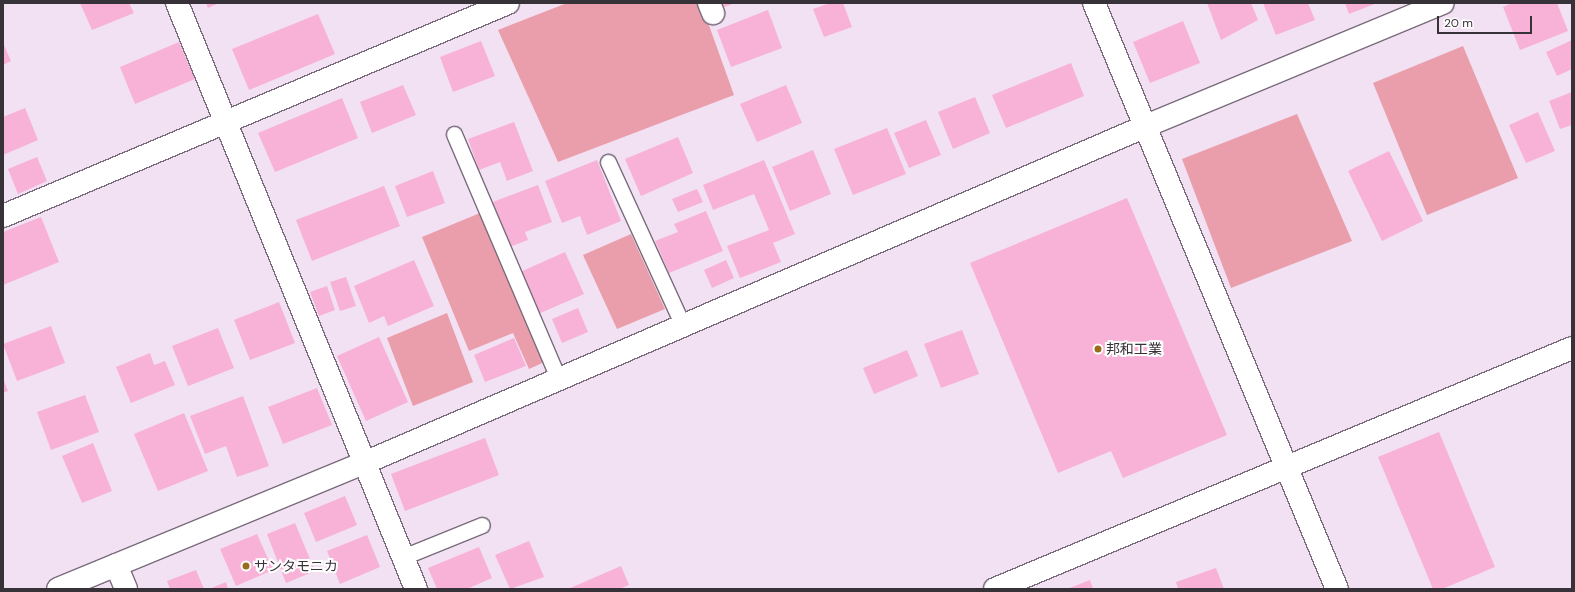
<!DOCTYPE html>
<meta charset="utf-8">
<style>
body{margin:0}
#map{position:relative;width:1575px;height:592px;overflow:hidden;background:#f1e1f3;font-family:"DM Sans","Noto Sans JP",sans-serif}
div>[style]{position:absolute}
[style*='--x']{left:calc(var(--x)*1px);top:calc(var(--y)*1px);width:calc(var(--w)*1px);rotate:calc(var(--a)*1deg)}
.green>*{inset:0;background:#ea9eab}
.building>*{inset:0;background:#f8b1d7}
.roads{filter:drop-shadow(1px 0 #7a6c7c) drop-shadow(-1px 0 #7a6c7c) drop-shadow(0 1px #7a6c7c) drop-shadow(0 -1px #7a6c7c)}
.lane>*{height:15px;margin:-7.5px;padding:0 7.5px;transform-origin:7.5px;border-radius:7.5px;background:#fff}
.street>*{height:22px;margin:-11px;padding:0 11px;transform-origin:11px;border-radius:11px;background:#fff}
.dots>*{width:11px;height:11px;translate:-50% -50%;box-sizing:border-box;border:2px solid #fff;border-radius:50%}
span{translate:-50% -50%;white-space:nowrap;text-align:center;line-height:1.15;-webkit-text-stroke:4px #fff;paint-order:stroke}
.poi-label{font-size:14px;color:#373138}
.left{translate:0 -50%;text-align:left}
.frame{position:absolute;inset:0;border:4px solid #373138;pointer-events:none}
.scale{position:absolute;left:1437px;top:16px;width:95px;height:18px;box-sizing:border-box;border:2px solid #373138;border-top:0;padding-left:5px;font-size:12px;line-height:14px;white-space:nowrap;color:#373138;-webkit-text-stroke:3px #fff;paint-order:stroke}
</style>
<div id="map">
<div class="green">
<div style="clip-path:polygon(567px 3px,701px 3px,734px 95px,558px 162px,498px 30px)"></div>
<div style="clip-path:polygon(1463px 46px,1518px 178px,1427px 215px,1373px 83px)"></div>
<div style="clip-path:polygon(1297px 114px,1352px 241px,1231px 288px,1182px 159px)"></div>
<div style="clip-path:polygon(492px 208px,553px 358px,529px 369px,513px 333px,469px 351px,422px 237px)"></div>
<div style="clip-path:polygon(631px 234px,665px 309px,617px 329px,583px 255px)"></div>
<div style="clip-path:polygon(447px 313px,473px 382px,413px 406px,387px 338px)"></div>
</div>
<div class="building">
<div style="clip-path:polygon(80px 3px,129px 3px,134px 13px,92px 30px)"></div>
<div style="clip-path:polygon(206px 3px,219px 3px,208px 8px)"></div>
<div style="clip-path:polygon(715px 3px,735px 3px,717px 10px)"></div>
<div style="clip-path:polygon(830px 3px,843px 3px,852px 27px,824px 37px,813px 9px)"></div>
<div style="clip-path:polygon(1207px 3px,1251px 3px,1258px 20px,1221px 40px)"></div>
<div style="clip-path:polygon(1263px 3px,1308px 3px,1315px 20px,1276px 35px)"></div>
<div style="clip-path:polygon(1345px 3px,1377px 3px,1349px 14px)"></div>
<div style="clip-path:polygon(1512px 3px,1557px 3px,1568px 31px,1520px 50px,1503px 7px)"></div>
<div style="clip-path:polygon(768px 10px,782px 48px,731px 67px,717px 30px)"></div>
<div style="clip-path:polygon(318px 14px,335px 54px,249px 90px,232px 49px)"></div>
<div style="clip-path:polygon(1183px 21px,1200px 63px,1150px 83px,1133px 42px)"></div>
<div style="clip-path:polygon(1572px 40px,1572px 69px,1557px 76px,1546px 52px)"></div>
<div style="clip-path:polygon(481px 41px,495px 76px,453px 92px,440px 57px)"></div>
<div style="clip-path:polygon(179px 42px,195px 79px,135px 104px,120px 67px)"></div>
<div style="clip-path:polygon(3px 43px,11px 61px,3px 65px)"></div>
<div style="clip-path:polygon(1071px 63px,1084px 96px,1006px 128px,992px 95px)"></div>
<div style="clip-path:polygon(403px 85px,416px 115px,372px 133px,360px 102px)"></div>
<div style="clip-path:polygon(786px 85px,802px 123px,757px 142px,740px 104px)"></div>
<div style="clip-path:polygon(1572px 92px,1572px 125px,1560px 129px,1549px 101px)"></div>
<div style="clip-path:polygon(975px 97px,990px 133px,953px 149px,938px 112px)"></div>
<div style="clip-path:polygon(342px 98px,358px 138px,275px 172px,258px 133px)"></div>
<div style="clip-path:polygon(25px 108px,38px 140px,3px 155px,3px 117px)"></div>
<div style="clip-path:polygon(1538px 112px,1555px 151px,1526px 163px,1509px 125px)"></div>
<div style="clip-path:polygon(926px 120px,941px 155px,909px 168px,894px 133px)"></div>
<div style="clip-path:polygon(514px 122px,533px 171px,507px 181px,500px 162px,479px 170px,468px 139px)"></div>
<div style="clip-path:polygon(887px 128px,906px 174px,853px 195px,834px 149px)"></div>
<div style="clip-path:polygon(678px 137px,693px 173px,641px 196px,625px 159px)"></div>
<div style="clip-path:polygon(813px 150px,831px 194px,790px 211px,772px 167px)"></div>
<div style="clip-path:polygon(1389px 151px,1423px 221px,1382px 241px,1348px 171px)"></div>
<div style="clip-path:polygon(37px 157px,47px 181px,18px 194px,8px 169px)"></div>
<div style="clip-path:polygon(597px 160px,621px 221px,587px 235px,580px 216px,562px 223px,545px 181px)"></div>
<div style="clip-path:polygon(764px 160px,795px 234px,773px 243px,781px 262px,740px 278px,727px 246px,769px 230px,754px 194px,713px 210px,703px 185px)"></div>
<div style="clip-path:polygon(433px 171px,445px 203px,407px 217px,395px 186px)"></div>
<div style="clip-path:polygon(538px 185px,552px 222px,525px 232px,528px 240px,507px 248px,490px 203px)"></div>
<div style="clip-path:polygon(384px 186px,400px 226px,312px 261px,296px 220px)"></div>
<div style="clip-path:polygon(697px 189px,703px 202px,678px 212px,672px 199px)"></div>
<div style="clip-path:polygon(1127px 198px,1227px 435px,1123px 478px,1111px 451px,1058px 473px,970px 263px)"></div>
<div style="clip-path:polygon(706px 211px,723px 251px,669px 273px,655px 241px,678px 232px,674px 224px)"></div>
<div style="clip-path:polygon(41px 217px,59px 262px,3px 285px,3px 232px)"></div>
<div style="clip-path:polygon(565px 252px,584px 294px,536px 315px,518px 273px)"></div>
<div style="clip-path:polygon(414px 260px,434px 306px,388px 326px,384px 316px,369px 323px,354px 286px)"></div>
<div style="clip-path:polygon(726px 260px,734px 278px,712px 288px,704px 270px)"></div>
<div style="clip-path:polygon(346px 277px,356px 306px,340px 311px,330px 282px)"></div>
<div style="clip-path:polygon(327px 286px,335px 310px,319px 316px,310px 292px)"></div>
<div style="clip-path:polygon(279px 302px,295px 343px,250px 360px,234px 320px)"></div>
<div style="clip-path:polygon(578px 308px,588px 332px,562px 343px,552px 319px)"></div>
<div style="clip-path:polygon(51px 326px,65px 363px,17px 381px,3px 344px)"></div>
<div style="clip-path:polygon(218px 328px,234px 368px,188px 386px,172px 346px)"></div>
<div style="clip-path:polygon(962px 330px,979px 374px,941px 388px,924px 344px)"></div>
<div style="clip-path:polygon(379px 337px,408px 402px,366px 421px,337px 356px)"></div>
<div style="clip-path:polygon(514px 338px,526px 366px,485px 382px,474px 355px)"></div>
<div style="clip-path:polygon(907px 350px,918px 376px,874px 394px,863px 368px)"></div>
<div style="clip-path:polygon(150px 353px,154px 365px,165px 361px,175px 385px,131px 403px,116px 367px)"></div>
<div style="clip-path:polygon(3px 378px,8px 391px,3px 393px)"></div>
<div style="clip-path:polygon(317px 388px,332px 425px,283px 444px,268px 407px)"></div>
<div style="clip-path:polygon(85px 395px,99px 432px,51px 450px,37px 412px)"></div>
<div style="clip-path:polygon(243px 396px,269px 466px,237px 477px,226px 446px,205px 454px,190px 416px)"></div>
<div style="clip-path:polygon(184px 413px,208px 471px,158px 491px,134px 434px)"></div>
<div style="clip-path:polygon(1439px 432px,1495px 567px,1442px 589px,1433px 589px,1378px 457px)"></div>
<div style="clip-path:polygon(485px 438px,499px 475px,405px 511px,391px 474px)"></div>
<div style="clip-path:polygon(93px 443px,112px 491px,82px 503px,62px 456px)"></div>
<div style="clip-path:polygon(345px 496px,357px 525px,316px 542px,304px 513px)"></div>
<div style="clip-path:polygon(295px 523px,315px 571px,286px 583px,267px 534px)"></div>
<div style="clip-path:polygon(257px 534px,273px 570px,236px 586px,220px 549px)"></div>
<div style="clip-path:polygon(367px 535px,380px 567px,340px 584px,327px 551px)"></div>
<div style="clip-path:polygon(529px 541px,544px 577px,510px 589px,495px 555px)"></div>
<div style="clip-path:polygon(479px 547px,492px 578px,467px 589px,437px 589px,428px 568px)"></div>
<div style="clip-path:polygon(621px 566px,629px 585px,619px 589px,568px 589px)"></div>
<div style="clip-path:polygon(1216px 568px,1224px 589px,1178px 589px,1176px 582px)"></div>
<div style="clip-path:polygon(196px 570px,204px 589px,170px 589px,167px 581px)"></div>
<div style="clip-path:polygon(1090px 580px,1093px 589px,1067px 589px)"></div>
<div style="clip-path:polygon(226px 582px,228px 589px,209px 589px)"></div>
</div>
<div class="roads">
<div class="lane">
<div style="--x:454;--y:134;--w:267;--a:66.9"></div>
<div style="--x:608;--y:162;--w:180;--a:65.4"></div>
<div style="--x:403;--y:557;--w:85;--a:-22.1"></div>
</div>
<div class="street">
<div style="--x:177;--y:3;--w:633;--a:67.81"></div>
<div style="--x:709;--y:3;--w:11;--a:68"></div>
<div style="--x:1094;--y:3;--w:634;--a:67.48"></div>
<div style="--x:3;--y:216;--w:548;--a:-22.87"></div>
<div style="--x:116;--y:565;--w:26;--a:67"></div>
<div style="--x:58;--y:589;--w:329;--a:-22.4"></div>
<div style="--x:362;--y:464;--w:854;--a:-23.32"></div>
<div style="--x:1146;--y:126;--w:321;--a:-22.5"></div>
<div style="--x:995;--y:589;--w:625;--a:-22.67"></div>
</div>
</div>
<div class="dots">
<div style="left:1098px;top:349px;background:#996c1b"></div>
<div style="left:246px;top:566px;background:#996c1b"></div>
</div>
<div class="poi-label">
<span class="left" style="left:1106px;top:349px">邦和工業</span>
<span class="left" style="left:254px;top:566px">サンタモニカ</span>
</div>
<div class="frame"></div>
<div class="scale">20 m</div>
</div>
